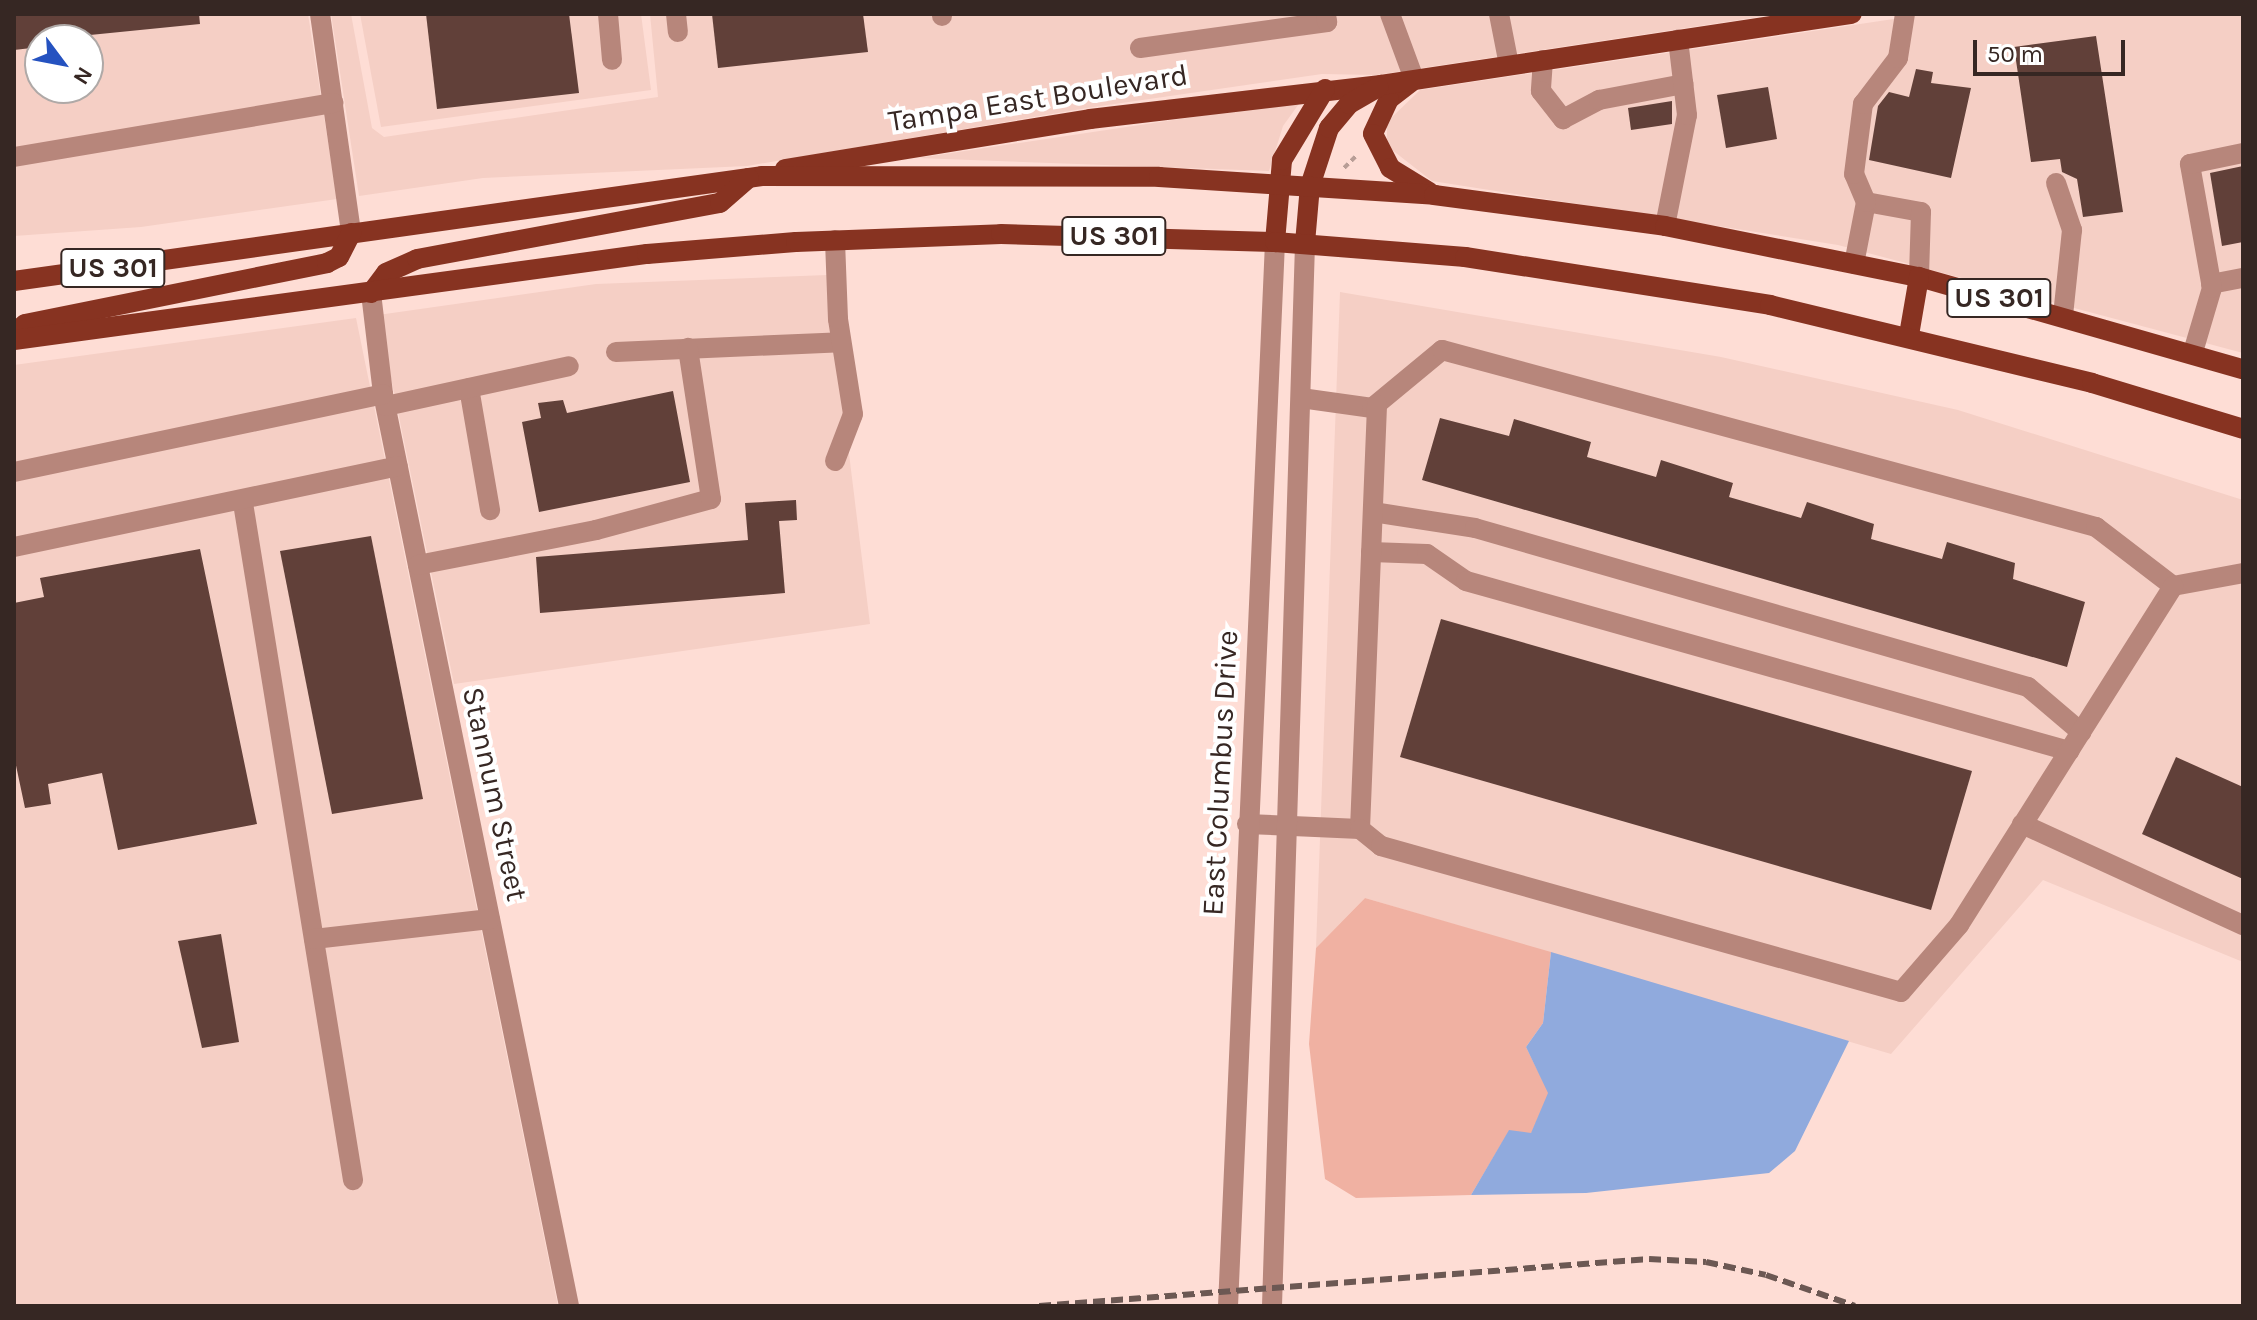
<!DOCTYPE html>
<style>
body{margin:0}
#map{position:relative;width:2257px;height:1320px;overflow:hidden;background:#feddd5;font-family:Karla,sans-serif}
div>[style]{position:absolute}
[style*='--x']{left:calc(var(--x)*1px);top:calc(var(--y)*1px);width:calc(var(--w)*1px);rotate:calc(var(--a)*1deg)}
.built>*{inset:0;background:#f5cfc5}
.green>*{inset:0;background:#f0b1a2}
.water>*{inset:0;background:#90aadd}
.building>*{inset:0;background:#614039}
.path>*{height:4px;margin-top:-2px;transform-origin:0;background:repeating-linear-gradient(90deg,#b89d96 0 6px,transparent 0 10px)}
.minor>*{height:20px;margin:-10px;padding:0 10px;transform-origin:10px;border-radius:10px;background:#b7867b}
.major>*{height:20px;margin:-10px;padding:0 10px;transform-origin:10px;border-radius:10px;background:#873321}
.rail>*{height:6px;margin-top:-3px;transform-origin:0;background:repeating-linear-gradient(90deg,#6c5853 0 12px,transparent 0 18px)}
span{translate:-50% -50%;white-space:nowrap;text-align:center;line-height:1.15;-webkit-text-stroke:8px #fff;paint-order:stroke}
.shield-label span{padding:2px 6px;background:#fff;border:2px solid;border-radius:6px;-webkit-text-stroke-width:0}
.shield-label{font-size:28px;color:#362723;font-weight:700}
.street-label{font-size:30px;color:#362723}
.frame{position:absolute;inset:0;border:16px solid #362723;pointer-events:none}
.north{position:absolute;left:24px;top:24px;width:80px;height:80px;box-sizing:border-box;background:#fff;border:2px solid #afa9a7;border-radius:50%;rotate:122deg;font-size:22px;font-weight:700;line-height:32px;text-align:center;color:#362723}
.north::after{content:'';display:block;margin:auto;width:28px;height:36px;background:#2552c0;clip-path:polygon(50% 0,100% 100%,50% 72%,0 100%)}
.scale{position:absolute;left:1973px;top:40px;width:152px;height:36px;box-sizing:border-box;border:4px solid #362723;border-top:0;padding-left:10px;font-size:24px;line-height:28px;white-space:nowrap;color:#362723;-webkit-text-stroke:6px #fff;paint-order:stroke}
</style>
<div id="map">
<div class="built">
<div style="clip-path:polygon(evenodd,14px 14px,308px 14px,337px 199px,141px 227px,14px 236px,14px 14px,40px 40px,88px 40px,88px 88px,40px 88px,40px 40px)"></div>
<div style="clip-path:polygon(331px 14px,351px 14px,372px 128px,384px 137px,658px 97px,650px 14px,1778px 14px,1376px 75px,1322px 74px,1087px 108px,747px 166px,483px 178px,359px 196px)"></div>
<div style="clip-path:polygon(360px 14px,641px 14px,651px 90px,381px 127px)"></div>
<div style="clip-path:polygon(1927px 14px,2243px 14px,2243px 353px,1838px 245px,1432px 181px,1387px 146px,1387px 122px,1420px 90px)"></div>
<div style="clip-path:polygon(1301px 101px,1283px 126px,1269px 171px,918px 158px)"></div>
<div style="clip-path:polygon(827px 275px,870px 624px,454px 684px,378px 315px,596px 284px)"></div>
<div style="clip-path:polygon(1340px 292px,1721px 357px,1958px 410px,2243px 500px,2243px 962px,2043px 880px,1891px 1054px,1365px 898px,1316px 948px)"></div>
<div style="clip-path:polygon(356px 318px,558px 1306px,14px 1306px,14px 365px)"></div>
</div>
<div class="green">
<div style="clip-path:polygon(1365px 898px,1551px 952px,1543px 1023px,1526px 1047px,1549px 1093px,1531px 1134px,1509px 1131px,1471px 1195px,1356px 1198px,1325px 1179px,1309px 1044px,1316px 948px)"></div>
</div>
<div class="water">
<div style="clip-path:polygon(1551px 952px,1849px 1041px,1795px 1151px,1769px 1173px,1586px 1193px,1471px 1195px,1509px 1130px,1531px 1133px,1548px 1093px,1526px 1047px,1543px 1023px)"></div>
</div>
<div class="building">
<div style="clip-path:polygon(14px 14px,199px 14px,200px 24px,40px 40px,40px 47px,14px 50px)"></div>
<div style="clip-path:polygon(426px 14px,569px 14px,579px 93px,437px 109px)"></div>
<div style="clip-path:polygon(712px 14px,863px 14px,868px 52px,718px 68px)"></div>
<div style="clip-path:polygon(2096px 36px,2123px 212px,2083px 217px,2077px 179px,2062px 172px,2060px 159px,2031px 162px,2014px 47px)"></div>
<div style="clip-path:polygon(1916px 69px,1933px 72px,1931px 83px,1971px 88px,1951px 178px,1869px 160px,1878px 106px,1889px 92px,1909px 97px)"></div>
<div style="clip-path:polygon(1768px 87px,1777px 139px,1726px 148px,1717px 95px)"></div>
<div style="clip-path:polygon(1672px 101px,1672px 124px,1631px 130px,1628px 108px)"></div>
<div style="clip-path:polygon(2243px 166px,2243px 242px,2222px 246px,2210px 173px)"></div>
<div style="clip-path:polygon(673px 391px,690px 482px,539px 512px,522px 422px,541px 418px,538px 403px,563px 400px,567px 413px)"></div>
<div style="clip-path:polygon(1440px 418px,1509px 436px,1514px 419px,1591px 442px,1587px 457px,1656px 477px,1661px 460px,1733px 483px,1729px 497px,1801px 518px,1807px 502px,1874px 524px,1871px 539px,1942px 559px,1947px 542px,2015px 563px,2013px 579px,2085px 602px,2067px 667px,1422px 480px)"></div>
<div style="clip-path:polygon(796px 500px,797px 520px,779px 521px,785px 593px,540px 613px,536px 557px,748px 540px,745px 503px)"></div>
<div style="clip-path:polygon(371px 536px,423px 799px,332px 814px,280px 551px)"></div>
<div style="clip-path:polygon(200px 549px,257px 824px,118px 850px,102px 773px,48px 784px,51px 804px,25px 808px,14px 756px,14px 603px,44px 597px,40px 578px)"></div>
<div style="clip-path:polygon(1441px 619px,1972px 771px,1931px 910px,1400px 757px)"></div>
<div style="clip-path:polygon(2176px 757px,2243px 787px,2243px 879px,2142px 834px)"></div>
<div style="clip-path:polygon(221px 934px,239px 1042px,202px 1048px,178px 941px)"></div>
</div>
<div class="path">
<div style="--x:1344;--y:168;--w:17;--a:-45"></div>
</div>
<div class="minor">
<div style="--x:320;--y:14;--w:221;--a:81.9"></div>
<div style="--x:608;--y:14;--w:46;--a:85"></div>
<div style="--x:676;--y:14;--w:18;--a:84"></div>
<div style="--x:942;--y:14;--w:2;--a:90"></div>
<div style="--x:1390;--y:14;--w:69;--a:69.7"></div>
<div style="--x:1499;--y:14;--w:52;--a:78.9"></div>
<div style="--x:1140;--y:48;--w:189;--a:-7.9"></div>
<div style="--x:1327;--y:22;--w:8;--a:-97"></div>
<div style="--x:1543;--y:60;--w:31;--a:94"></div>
<div style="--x:1541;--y:91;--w:36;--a:52"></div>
<div style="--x:1563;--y:119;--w:41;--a:-27.8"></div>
<div style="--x:1599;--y:100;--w:86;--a:-10.7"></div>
<div style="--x:14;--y:157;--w:324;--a:-9.6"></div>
<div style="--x:2056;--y:183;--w:50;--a:71.2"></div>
<div style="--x:2072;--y:230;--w:85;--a:96"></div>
<div style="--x:1866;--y:202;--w:56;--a:10.3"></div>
<div style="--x:1921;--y:212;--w:65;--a:91.8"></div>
<div style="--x:1665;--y:226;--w:113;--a:-78.8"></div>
<div style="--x:1687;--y:115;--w:76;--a:-96.8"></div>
<div style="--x:1854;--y:264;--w:63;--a:-79"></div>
<div style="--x:1866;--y:202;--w:30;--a:-113"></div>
<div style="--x:1854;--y:174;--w:71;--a:-82.7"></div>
<div style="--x:1863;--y:104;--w:58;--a:-52.7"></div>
<div style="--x:1898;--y:58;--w:45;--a:-81"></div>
<div style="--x:2211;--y:284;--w:33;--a:-11"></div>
<div style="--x:371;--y:293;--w:102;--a:83.2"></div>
<div style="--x:383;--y:394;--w:931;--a:78.47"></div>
<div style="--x:616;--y:352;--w:225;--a:-2.5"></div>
<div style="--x:2193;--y:352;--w:67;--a:-73.5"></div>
<div style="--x:2212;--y:288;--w:126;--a:-100.1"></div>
<div style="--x:2190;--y:164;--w:54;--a:-11.7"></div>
<div style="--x:469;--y:388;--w:124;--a:80.2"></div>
<div style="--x:1301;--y:398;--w:72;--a:8"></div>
<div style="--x:1372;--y:408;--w:91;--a:-39.6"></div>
<div style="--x:1442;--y:350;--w:678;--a:15.14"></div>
<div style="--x:2096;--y:527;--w:97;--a:37.5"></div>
<div style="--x:2173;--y:586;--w:71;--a:-10.5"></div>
<div style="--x:386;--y:406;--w:187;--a:-12.3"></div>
<div style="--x:835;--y:461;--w:50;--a:-69"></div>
<div style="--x:853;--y:414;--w:96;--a:-99"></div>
<div style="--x:838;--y:319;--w:79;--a:-92.2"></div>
<div style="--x:14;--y:472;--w:377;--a:-11.9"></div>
<div style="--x:243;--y:503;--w:686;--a:80.77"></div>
<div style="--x:1373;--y:512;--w:103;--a:8.9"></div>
<div style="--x:1475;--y:528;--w:575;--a:16.04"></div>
<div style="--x:2028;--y:687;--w:70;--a:40.3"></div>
<div style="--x:14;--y:547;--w:392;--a:-11.9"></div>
<div style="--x:1371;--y:552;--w:56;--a:2"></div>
<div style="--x:1427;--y:554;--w:47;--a:34.7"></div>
<div style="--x:1466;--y:581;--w:627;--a:15.74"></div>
<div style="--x:418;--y:565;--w:181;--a:-11.1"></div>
<div style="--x:596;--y:530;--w:119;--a:-15.1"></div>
<div style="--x:711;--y:499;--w:153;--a:-98.7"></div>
<div style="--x:1247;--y:824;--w:113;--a:2.5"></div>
<div style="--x:1360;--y:829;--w:425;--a:-87.7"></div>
<div style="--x:2022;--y:824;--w:243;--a:24.6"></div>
<div style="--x:1360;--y:829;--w:27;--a:39"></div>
<div style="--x:1381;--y:846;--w:540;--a:15.68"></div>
<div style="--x:1901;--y:992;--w:89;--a:-49.1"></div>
<div style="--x:1959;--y:925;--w:401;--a:-57.7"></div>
<div style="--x:314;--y:939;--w:177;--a:-6.5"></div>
<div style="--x:1228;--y:1306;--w:1065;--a:-87.47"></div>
<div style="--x:1272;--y:1306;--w:1064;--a:-88.22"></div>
</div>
<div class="major">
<div style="--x:1411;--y:82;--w:28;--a:142"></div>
<div style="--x:1389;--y:99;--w:38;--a:115"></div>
<div style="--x:1373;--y:134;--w:38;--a:63"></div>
<div style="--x:1390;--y:168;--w:46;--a:31.6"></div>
<div style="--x:785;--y:169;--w:309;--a:-9.3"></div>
<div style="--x:1090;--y:119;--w:293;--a:-6.7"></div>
<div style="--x:1381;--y:85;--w:476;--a:-8.6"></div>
<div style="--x:1275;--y:242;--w:82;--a:-85.1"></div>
<div style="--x:1282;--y:160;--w:83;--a:-58.8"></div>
<div style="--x:1305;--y:243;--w:57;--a:-85"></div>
<div style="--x:1310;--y:186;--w:61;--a:-71.9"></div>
<div style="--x:1329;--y:128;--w:31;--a:-50"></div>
<div style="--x:1349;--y:104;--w:34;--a:-30"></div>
<div style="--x:14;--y:281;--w:755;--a:-7.99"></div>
<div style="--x:762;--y:176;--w:397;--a:0.1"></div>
<div style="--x:1159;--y:177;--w:276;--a:3.7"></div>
<div style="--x:1434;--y:195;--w:233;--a:7.6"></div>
<div style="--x:1665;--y:226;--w:259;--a:11.4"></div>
<div style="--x:1919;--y:277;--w:337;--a:15.9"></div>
<div style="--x:371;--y:293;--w:25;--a:-53"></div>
<div style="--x:386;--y:273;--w:34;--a:-24"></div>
<div style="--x:417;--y:259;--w:308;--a:-10.5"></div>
<div style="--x:720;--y:203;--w:38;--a:-41"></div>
<div style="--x:14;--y:333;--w:14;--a:-39"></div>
<div style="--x:25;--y:324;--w:308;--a:-11.4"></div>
<div style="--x:327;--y:263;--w:13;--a:-27"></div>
<div style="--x:339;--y:257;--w:27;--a:-63"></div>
<div style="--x:1909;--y:335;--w:59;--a:-80.2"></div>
<div style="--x:14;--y:340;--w:639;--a:-7.74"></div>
<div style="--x:647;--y:254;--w:149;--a:-4.6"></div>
<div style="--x:796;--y:242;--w:205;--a:-2.2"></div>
<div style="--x:1001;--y:234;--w:274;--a:1.7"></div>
<div style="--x:1275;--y:242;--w:191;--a:4.5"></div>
<div style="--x:1465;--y:257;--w:309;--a:8.9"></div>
<div style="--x:1770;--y:305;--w:331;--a:13.6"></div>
<div style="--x:2092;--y:383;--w:158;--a:16.9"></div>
</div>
<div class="rail">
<div style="--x:1039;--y:1306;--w:612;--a:-4.41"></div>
<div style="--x:1649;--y:1259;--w:57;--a:3"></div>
<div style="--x:1706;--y:1262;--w:61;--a:12.2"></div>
<div style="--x:1766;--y:1275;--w:94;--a:19.2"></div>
</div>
<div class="shield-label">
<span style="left:1114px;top:236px">US 301</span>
<span style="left:113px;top:268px">US 301</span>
<span style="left:1999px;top:298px">US 301</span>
</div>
<div class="street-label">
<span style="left:1038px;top:98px;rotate:-9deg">Tampa East Boulevard</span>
<span style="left:1220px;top:773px;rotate:-87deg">East Columbus Drive</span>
<span style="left:495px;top:794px;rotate:78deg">Stannum Street</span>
</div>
<div class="frame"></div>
<div class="north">N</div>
<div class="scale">50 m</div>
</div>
